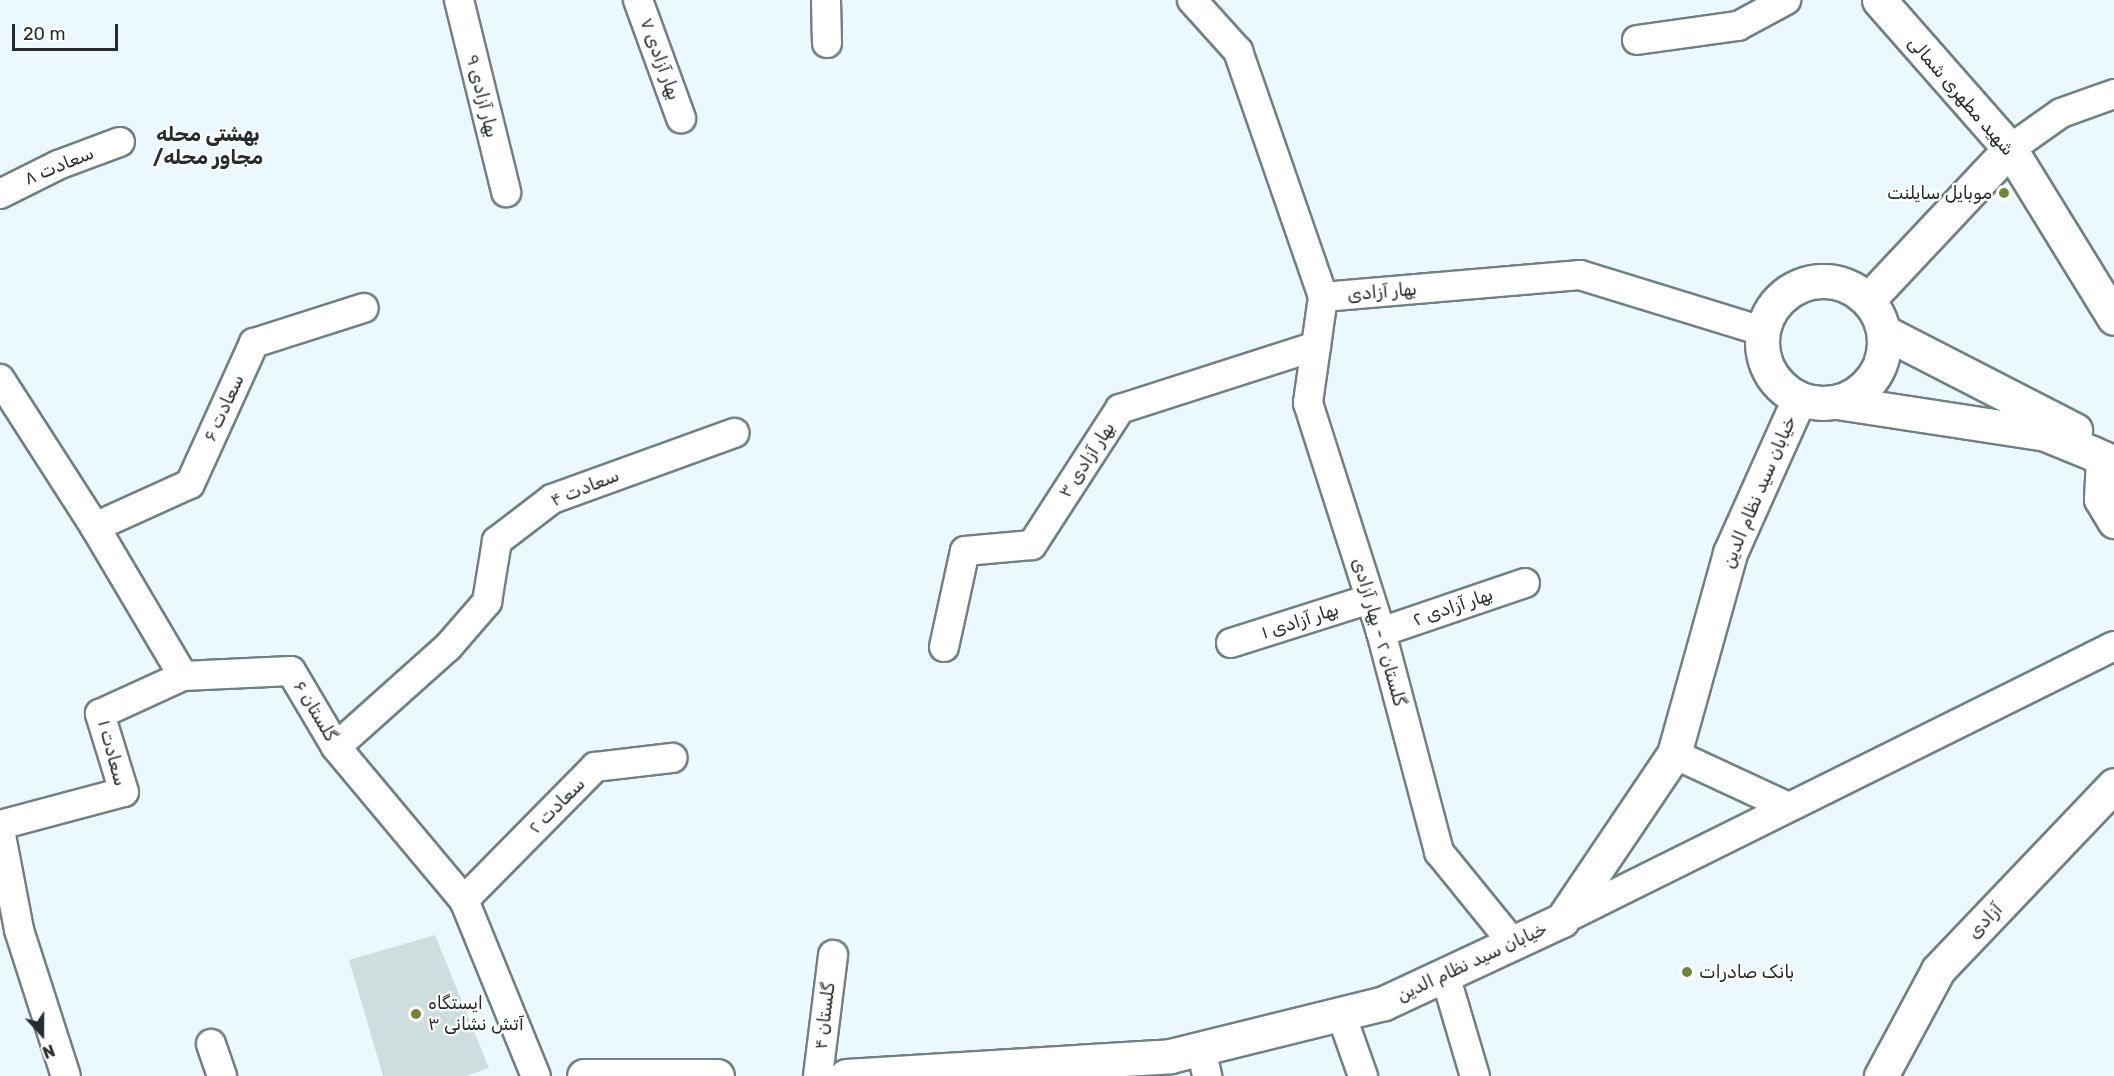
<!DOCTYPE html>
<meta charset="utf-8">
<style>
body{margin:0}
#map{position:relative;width:2114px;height:1076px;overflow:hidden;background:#ebf9fe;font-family:Rubik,Cairo,sans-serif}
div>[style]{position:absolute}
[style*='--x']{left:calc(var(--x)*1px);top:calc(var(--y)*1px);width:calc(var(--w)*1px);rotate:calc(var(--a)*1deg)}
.building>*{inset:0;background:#ceddde}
.roads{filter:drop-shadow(2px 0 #727f83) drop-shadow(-2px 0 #727f83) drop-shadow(0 2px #727f83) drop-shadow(0 -2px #727f83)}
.street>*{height:28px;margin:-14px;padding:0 14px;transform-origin:14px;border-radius:14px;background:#fff}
.secondary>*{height:33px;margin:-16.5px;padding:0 16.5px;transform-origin:16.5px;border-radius:16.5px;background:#fff}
.secondary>.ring{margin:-16.5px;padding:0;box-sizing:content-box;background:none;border:33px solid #fff;border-radius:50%}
.dots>*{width:16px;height:16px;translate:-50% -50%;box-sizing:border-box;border:3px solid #fff;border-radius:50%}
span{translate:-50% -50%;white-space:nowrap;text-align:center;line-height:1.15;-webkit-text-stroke:4.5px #fff;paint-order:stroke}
.street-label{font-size:18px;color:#262c2d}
.poi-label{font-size:18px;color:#262c2d}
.right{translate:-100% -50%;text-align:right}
.left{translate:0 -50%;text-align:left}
.neighbourhood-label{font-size:20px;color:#262c2d;font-weight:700}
.north{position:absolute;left:12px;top:1004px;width:60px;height:60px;-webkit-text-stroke:4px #fff;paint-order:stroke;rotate:159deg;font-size:16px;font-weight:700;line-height:24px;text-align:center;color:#262c2d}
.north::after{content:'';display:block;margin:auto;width:21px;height:27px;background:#262c2d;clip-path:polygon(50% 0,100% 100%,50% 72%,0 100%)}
.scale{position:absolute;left:12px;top:24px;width:106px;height:27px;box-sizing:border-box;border:3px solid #262c2d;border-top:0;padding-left:8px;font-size:18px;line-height:21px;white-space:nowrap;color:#262c2d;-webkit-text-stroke:4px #fff;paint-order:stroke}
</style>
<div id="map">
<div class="building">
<div style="clip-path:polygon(435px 935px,489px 1068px,466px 1076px,383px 1076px,349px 960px)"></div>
</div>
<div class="roads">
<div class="street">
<div style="--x:459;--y:0;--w:198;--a:76.2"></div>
<div style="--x:638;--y:0;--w:126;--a:70"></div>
<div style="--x:826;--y:0;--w:43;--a:88.7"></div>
<div style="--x:1192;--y:0;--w:69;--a:48"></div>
<div style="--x:1238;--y:51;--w:260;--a:70.9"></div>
<div style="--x:1323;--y:297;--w:258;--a:-4.9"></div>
<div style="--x:1580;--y:275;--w:190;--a:17.1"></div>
<div style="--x:1637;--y:40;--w:102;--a:-7.9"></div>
<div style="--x:1738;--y:26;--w:55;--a:-28.4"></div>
<div style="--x:2010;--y:149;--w:62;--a:-35.2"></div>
<div style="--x:2061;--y:113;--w:56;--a:-19.7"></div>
<div style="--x:0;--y:194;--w:65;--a:-26.6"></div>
<div style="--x:58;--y:165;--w:66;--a:-20.4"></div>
<div style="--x:1323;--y:297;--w:107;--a:98.1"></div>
<div style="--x:1308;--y:403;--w:240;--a:72.3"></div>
<div style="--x:1381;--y:632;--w:228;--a:75.2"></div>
<div style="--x:1439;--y:852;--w:117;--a:50.9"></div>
<div style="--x:0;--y:379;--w:176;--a:57.3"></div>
<div style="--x:95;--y:527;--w:173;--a:59.4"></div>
<div style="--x:183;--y:676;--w:108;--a:-2.7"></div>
<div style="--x:291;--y:671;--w:88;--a:59.4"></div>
<div style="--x:336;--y:747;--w:199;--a:50.1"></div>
<div style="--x:464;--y:900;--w:190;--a:67.8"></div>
<div style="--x:95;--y:527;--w:104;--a:-24.4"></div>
<div style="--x:190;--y:484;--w:155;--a:-65.6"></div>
<div style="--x:254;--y:343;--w:115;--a:-17.7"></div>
<div style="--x:1381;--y:632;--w:152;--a:-18.8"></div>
<div style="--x:1231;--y:643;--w:146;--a:-17.6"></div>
<div style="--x:944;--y:647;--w:98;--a:-77.7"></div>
<div style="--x:965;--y:551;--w:67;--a:-5.1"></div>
<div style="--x:1032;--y:545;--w:162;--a:-57.1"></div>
<div style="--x:1120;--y:409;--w:206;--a:-17.8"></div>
<div style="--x:336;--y:747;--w:150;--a:-41.8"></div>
<div style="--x:448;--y:647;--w:60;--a:-49.1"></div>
<div style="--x:487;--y:602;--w:62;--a:-80.7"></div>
<div style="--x:497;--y:541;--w:69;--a:-37.4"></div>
<div style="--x:552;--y:499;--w:194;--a:-19.9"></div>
<div style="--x:1674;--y:754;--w:126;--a:24.9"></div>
<div style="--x:0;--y:825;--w:128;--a:-14.9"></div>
<div style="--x:124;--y:792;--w:82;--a:-107.1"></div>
<div style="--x:100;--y:714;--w:91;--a:-24.6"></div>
<div style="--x:0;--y:830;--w:102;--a:79.2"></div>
<div style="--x:19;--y:930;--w:153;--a:72.2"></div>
<div style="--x:464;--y:900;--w:187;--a:-45.4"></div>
<div style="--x:595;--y:767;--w:78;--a:-6.7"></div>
<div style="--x:1562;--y:920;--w:616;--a:-26.4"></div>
<div style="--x:1445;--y:975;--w:105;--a:73.5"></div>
<div style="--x:1341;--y:1014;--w:66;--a:70.5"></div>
<div style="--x:211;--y:1044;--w:34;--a:71"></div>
<div style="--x:1201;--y:1049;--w:28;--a:77"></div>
<div style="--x:818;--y:1076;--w:122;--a:-82.9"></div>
</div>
<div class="secondary">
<div style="--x:1879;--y:0;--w:198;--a:48.7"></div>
<div style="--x:2010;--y:149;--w:198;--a:58.4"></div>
<div class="ring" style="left:1762px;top:281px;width:89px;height:89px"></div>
<div style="--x:1868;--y:300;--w:207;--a:-46.8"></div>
<div style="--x:1884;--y:332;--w:215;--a:27.2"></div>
<div style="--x:1837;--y:402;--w:210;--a:8.7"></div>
<div style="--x:2045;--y:434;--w:51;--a:22"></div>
<div style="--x:2092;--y:453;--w:12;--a:24"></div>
<div style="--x:2103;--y:458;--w:41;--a:92.8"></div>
<div style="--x:2101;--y:499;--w:26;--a:59"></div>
<div style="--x:584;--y:1076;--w:133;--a:0"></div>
<div style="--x:846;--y:1076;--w:325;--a:-3.5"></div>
<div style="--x:1170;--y:1056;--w:220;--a:-13.9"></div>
<div style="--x:1384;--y:1003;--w:196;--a:-25"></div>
<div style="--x:1562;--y:920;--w:200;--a:-56"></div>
<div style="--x:1674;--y:754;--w:209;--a:-74.4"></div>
<div style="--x:1730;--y:553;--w:169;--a:-65.9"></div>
<div style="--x:1881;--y:1076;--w:120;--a:-61.7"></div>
<div style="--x:1938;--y:970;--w:255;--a:-46.4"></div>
</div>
</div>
<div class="dots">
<div style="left:2004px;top:193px;background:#738635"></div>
<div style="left:1687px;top:972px;background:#738635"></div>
<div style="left:416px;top:1014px;background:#738635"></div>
</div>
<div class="street-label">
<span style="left:660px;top:59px;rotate:70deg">بهار آزادی ۷</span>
<span style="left:482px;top:96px;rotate:76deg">بهار آزادی ۹</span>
<span style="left:1961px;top:96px;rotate:49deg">شهید مطهری شمالی</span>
<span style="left:59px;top:166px;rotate:-22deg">سعادت ۸</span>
<span style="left:1382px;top:292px;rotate:-5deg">بهار آزادی</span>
<span style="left:224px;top:408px;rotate:-65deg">سعادت ۶</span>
<span style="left:1087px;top:460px;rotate:-57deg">بهار آزادی ۳</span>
<span style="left:585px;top:488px;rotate:-22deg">سعادت ۴</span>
<span style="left:1759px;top:492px;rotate:-67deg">خیابان سید نظام الدین</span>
<span style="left:1453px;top:607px;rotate:-19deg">بهار آزادی ۲</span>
<span style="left:1300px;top:621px;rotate:-18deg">بهار آزادی ۱</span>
<span style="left:1379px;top:632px;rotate:74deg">گلستان ۲ - بهار آزادی</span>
<span style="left:315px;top:711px;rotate:59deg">گلستان ۶</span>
<span style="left:112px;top:753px;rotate:75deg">سعادت ۱</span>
<span style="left:557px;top:806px;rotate:-45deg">سعادت ۲</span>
<span style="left:1985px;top:921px;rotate:-46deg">آزادی</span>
<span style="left:1472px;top:962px;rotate:-25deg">خیابان سید نظام الدین</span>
<span style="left:825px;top:1016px;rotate:-83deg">گلستان ۴</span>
</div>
<div class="poi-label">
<span class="right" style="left:1992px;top:193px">موبایل سایلنت</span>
<span class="left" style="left:1699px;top:972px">بانک صادرات</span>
<span class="left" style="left:428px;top:1014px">ایستگاه<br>آتش نشانی ۳</span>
</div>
<div class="neighbourhood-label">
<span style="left:208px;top:146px">بهشتی محله<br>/مجاور محله</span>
</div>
<div class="north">N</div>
<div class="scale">20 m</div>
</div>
